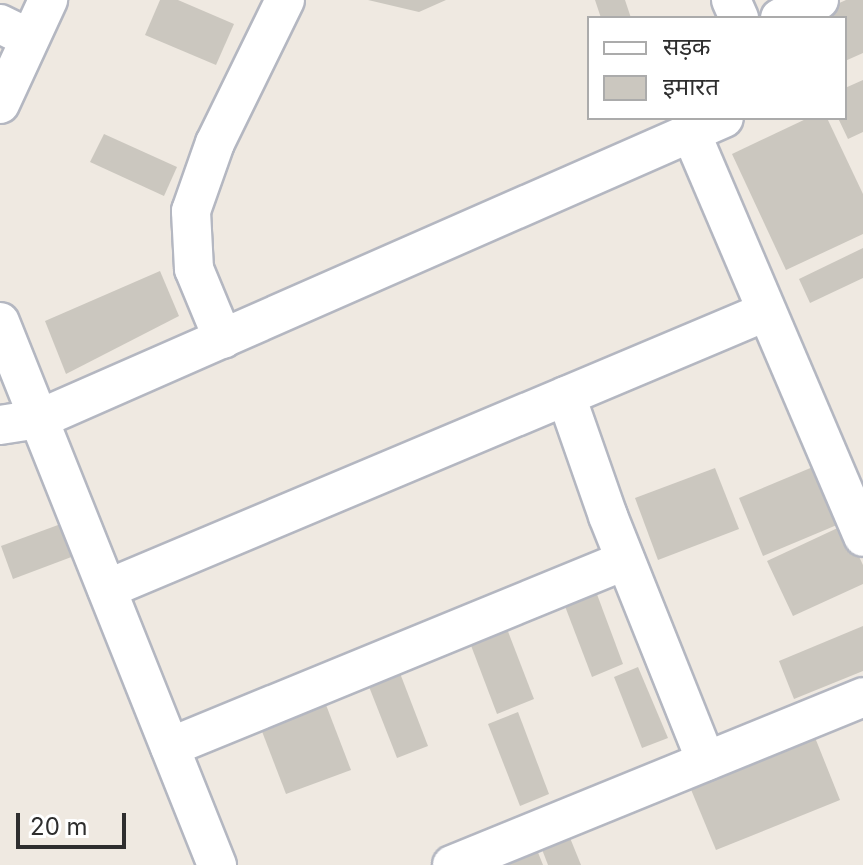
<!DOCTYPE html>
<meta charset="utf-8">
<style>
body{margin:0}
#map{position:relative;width:863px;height:865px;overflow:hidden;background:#efe9e1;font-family:Inter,"Noto Sans Devanagari",sans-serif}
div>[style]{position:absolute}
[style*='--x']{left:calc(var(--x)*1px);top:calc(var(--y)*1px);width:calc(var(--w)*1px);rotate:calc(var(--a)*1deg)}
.building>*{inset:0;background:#cbc7bf}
.roads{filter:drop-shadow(2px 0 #b4b7c1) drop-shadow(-2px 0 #b4b7c1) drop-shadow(0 2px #b4b7c1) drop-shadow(0 -2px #b4b7c1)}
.street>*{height:38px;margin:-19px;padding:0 19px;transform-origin:19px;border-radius:19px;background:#fff}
span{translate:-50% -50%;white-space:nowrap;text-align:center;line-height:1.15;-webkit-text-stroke:6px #fff;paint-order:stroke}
.legend{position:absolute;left:587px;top:16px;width:260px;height:104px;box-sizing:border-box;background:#fff;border:2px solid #ababab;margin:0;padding:10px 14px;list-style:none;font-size:24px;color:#2e2e2e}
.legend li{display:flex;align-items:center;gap:16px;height:40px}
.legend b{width:40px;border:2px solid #ababab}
.scale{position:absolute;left:16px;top:813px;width:110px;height:36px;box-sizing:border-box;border:4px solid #2e2e2e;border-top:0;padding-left:10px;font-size:24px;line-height:28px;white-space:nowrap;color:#2e2e2e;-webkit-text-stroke:6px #fff;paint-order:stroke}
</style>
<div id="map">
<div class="building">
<div style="clip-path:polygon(160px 0,178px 0,234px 24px,216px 65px,145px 35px)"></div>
<div style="clip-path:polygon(368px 0,446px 0,419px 12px)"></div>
<div style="clip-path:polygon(595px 0,625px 0,631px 18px,601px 18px)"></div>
<div style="clip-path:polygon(846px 0,863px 0,863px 53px,845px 61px,845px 18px,806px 18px)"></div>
<div style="clip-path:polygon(863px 80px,863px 132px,848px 139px,838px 118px,845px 118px,845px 88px)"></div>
<div style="clip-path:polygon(808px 118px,827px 118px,863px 194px,863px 234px,786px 270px,732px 154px)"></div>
<div style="clip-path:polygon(104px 134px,177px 167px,164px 196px,90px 162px)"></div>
<div style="clip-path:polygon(863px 248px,863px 278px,810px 303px,799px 279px)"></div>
<div style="clip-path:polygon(160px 271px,179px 316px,66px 374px,45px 321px)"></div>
<div style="clip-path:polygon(820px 464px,844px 522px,763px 556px,739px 498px)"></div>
<div style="clip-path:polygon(715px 468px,739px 529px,658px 560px,635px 498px)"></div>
<div style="clip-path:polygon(77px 518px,90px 550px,13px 579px,1px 546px)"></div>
<div style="clip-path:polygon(844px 525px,863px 565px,863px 584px,793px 616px,767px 561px)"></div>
<div style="clip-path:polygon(595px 589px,623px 664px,592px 677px,563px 601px)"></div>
<div style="clip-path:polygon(504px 621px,534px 699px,497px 714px,467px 635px)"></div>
<div style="clip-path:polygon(863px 626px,863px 671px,794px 699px,779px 661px)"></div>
<div style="clip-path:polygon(638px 667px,668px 738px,642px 748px,614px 677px)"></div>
<div style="clip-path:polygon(398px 668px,428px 746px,397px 758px,366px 679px)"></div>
<div style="clip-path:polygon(323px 697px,351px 770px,286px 794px,258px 721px)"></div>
<div style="clip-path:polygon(518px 712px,549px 794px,520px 806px,488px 724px)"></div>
<div style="clip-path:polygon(810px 725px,840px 800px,716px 850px,685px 775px)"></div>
<div style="clip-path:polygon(566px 828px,581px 865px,548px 865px,538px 839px)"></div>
<div style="clip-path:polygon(533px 840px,543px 865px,510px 865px,504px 851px)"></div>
</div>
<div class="roads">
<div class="street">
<div style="--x:731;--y:0;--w:20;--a:66"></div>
<div style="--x:780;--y:18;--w:43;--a:-24.8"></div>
<div style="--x:0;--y:24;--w:32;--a:26"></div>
<div style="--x:0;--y:104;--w:115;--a:-65.2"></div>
<div style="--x:691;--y:133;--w:439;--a:66.9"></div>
<div style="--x:0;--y:322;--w:585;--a:68.22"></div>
<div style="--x:223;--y:339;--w:76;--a:-112.5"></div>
<div style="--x:194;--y:269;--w:58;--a:-93"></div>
<div style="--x:191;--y:211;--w:72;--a:-70.6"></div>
<div style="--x:215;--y:143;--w:159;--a:-63.9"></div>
<div style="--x:566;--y:396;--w:127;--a:70.7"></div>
<div style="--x:608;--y:516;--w:264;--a:68.2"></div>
<div style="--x:0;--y:425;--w:39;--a:-9"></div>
<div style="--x:39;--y:419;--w:748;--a:-23.72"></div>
<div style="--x:107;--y:589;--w:712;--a:-22.82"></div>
<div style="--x:170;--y:747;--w:492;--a:-22.3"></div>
<div style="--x:452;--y:865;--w:444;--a:-22.2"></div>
</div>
</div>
<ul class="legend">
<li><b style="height:10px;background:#fff"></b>सड़क</li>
<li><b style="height:22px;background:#cbc7bf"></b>इमारत</li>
</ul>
<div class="scale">20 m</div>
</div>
